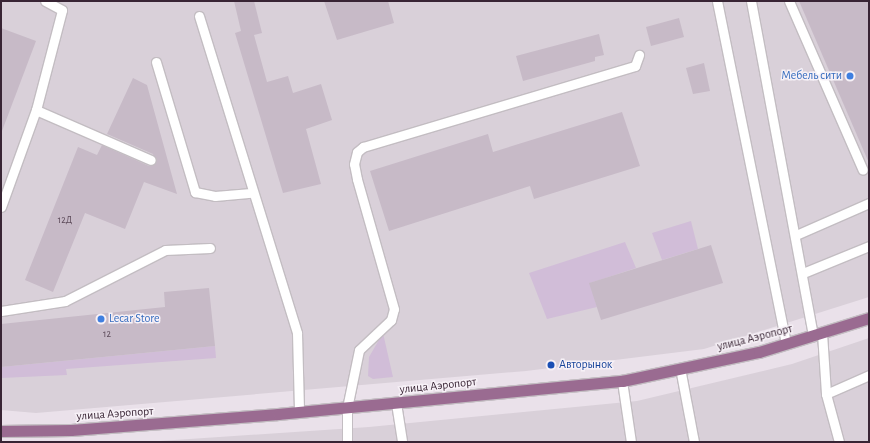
<!DOCTYPE html>
<meta charset="utf-8">
<style>
body{margin:0}
#map{position:relative;width:870px;height:443px;overflow:hidden;background:#eae1ea;font-family:"Alegreya Sans",sans-serif}
div>[style]{position:absolute}
[style*='--x']{left:calc(var(--x)*1px);top:calc(var(--y)*1px);width:calc(var(--w)*1px);rotate:calc(var(--a)*1deg)}
.built>*{inset:0;background:#d9d0d9}
.green>*{inset:0;background:#d1bdd8}
.building>*{inset:0;background:#c7bac7}
.roads{filter:drop-shadow(1px 0 #c3bdc2) drop-shadow(-1px 0 #c3bdc2) drop-shadow(0 1px #c3bdc2) drop-shadow(0 -1px #c3bdc2)}
.service>*{height:9px;margin:-4.5px;padding:0 4.5px;transform-origin:4.5px;border-radius:4.5px;background:#fff}
.primary>*{height:11px;margin:-5.5px;padding:0 5.5px;transform-origin:5.5px;border-radius:5.5px;background:#9a6b91}
.dots>*{width:11px;height:11px;translate:-50% -50%;box-sizing:border-box;border:2px solid #f7f1f7;border-radius:50%}
span{translate:-50% -50%;white-space:nowrap;text-align:center;line-height:1.15;-webkit-text-stroke:3px #f7f1f7;paint-order:stroke}
.number-label{font-size:10px;color:#5c4a59}
.number-label span{-webkit-text-stroke-width:0}
.shop-label{font-size:12px;color:#366cbe}
.right{translate:-100% -50%;text-align:right}
.left{translate:0 -50%;text-align:left}
.street-label{font-size:12px;color:#382434}
.transit-label{font-size:12px;color:#164399}
.frame{position:absolute;inset:0;border:2px solid #382434;pointer-events:none}
</style>
<div id="map">
<div class="built">
<div style="clip-path:polygon(1px 1px,869px 1px,869px 297px,704px 349px,526px 371px,36px 413px,1px 410px)"></div>
<div style="clip-path:polygon(869px 338px,869px 442px,145px 442px,369px 427px,637px 401px,792px 364px)"></div>
</div>
<div class="green">
<div style="clip-path:polygon(691px 221px,698px 249px,662px 260px,652px 233px)"></div>
<div style="clip-path:polygon(625px 242px,636px 268px,590px 283px,597px 307px,547px 319px,529px 273px)"></div>
<div style="clip-path:polygon(383px 333px,393px 377px,373px 379px,368px 376px,369px 357px)"></div>
<div style="clip-path:polygon(215px 346px,216px 358px,66px 369px,67px 375px,1px 378px,1px 367px)"></div>
</div>
<div class="building">
<div style="clip-path:polygon(234px 1px,254px 1px,262px 33px,254px 35px,267px 82px,288px 76px,293px 93px,321px 84px,332px 120px,306px 129px,321px 184px,283px 193px,235px 33px,241px 31px)"></div>
<div style="clip-path:polygon(324px 1px,388px 1px,394px 23px,337px 40px)"></div>
<div style="clip-path:polygon(799px 1px,869px 1px,869px 163px)"></div>
<div style="clip-path:polygon(679px 18px,684px 37px,651px 46px,646px 27px)"></div>
<div style="clip-path:polygon(1px 28px,36px 41px,2px 131px,1px 130px)"></div>
<div style="clip-path:polygon(599px 34px,604px 55px,595px 57px,595px 61px,523px 81px,516px 56px)"></div>
<div style="clip-path:polygon(704px 63px,710px 91px,693px 94px,686px 68px)"></div>
<div style="clip-path:polygon(133px 78px,147px 85px,177px 194px,144px 182px,125px 229px,85px 213px,53px 292px,25px 280px,78px 147px,97px 155px,102px 145px,149px 166px,156px 163px,153px 154px,107px 134px)"></div>
<div style="clip-path:polygon(622px 112px,640px 166px,534px 199px,530px 186px,389px 231px,370px 171px,488px 134px,493px 152px)"></div>
<div style="clip-path:polygon(711px 245px,723px 283px,601px 320px,589px 283px)"></div>
<div style="clip-path:polygon(209px 288px,215px 346px,1px 367px,1px 324px,165px 307px,164px 292px)"></div>
</div>
<div class="roads">
<div class="service">
<div style="--x:717;--y:1;--w:350;--a:78.6"></div>
<div style="--x:751;--y:1;--w:341;--a:79.5"></div>
<div style="--x:789;--y:1;--w:184;--a:66.4"></div>
<div style="--x:199;--y:16;--w:332;--a:72.8"></div>
<div style="--x:297;--y:333;--w:78;--a:88.5"></div>
<div style="--x:156;--y:62;--w:136;--a:73.3"></div>
<div style="--x:195;--y:192;--w:20;--a:11"></div>
<div style="--x:215;--y:196;--w:36;--a:-5"></div>
<div style="--x:36;--y:110;--w:125;--a:23.5"></div>
<div style="--x:1;--y:207;--w:103;--a:-70.2"></div>
<div style="--x:36;--y:110;--w:103;--a:-75.4"></div>
<div style="--x:62;--y:10;--w:19;--a:-152"></div>
<div style="--x:796;--y:235;--w:80;--a:-23.7"></div>
<div style="--x:803;--y:273;--w:71;--a:-22.2"></div>
<div style="--x:1;--y:311;--w:65;--a:-8.9"></div>
<div style="--x:65;--y:301;--w:112;--a:-27"></div>
<div style="--x:165;--y:250;--w:45;--a:-2.5"></div>
<div style="--x:822;--y:333;--w:61;--a:86.2"></div>
<div style="--x:826;--y:394;--w:50;--a:74.8"></div>
<div style="--x:680;--y:368;--w:75;--a:79.3"></div>
<div style="--x:622;--y:381;--w:62;--a:81.6"></div>
<div style="--x:826;--y:394;--w:47;--a:-23.8"></div>
<div style="--x:396;--y:403;--w:39;--a:81"></div>
<div style="--x:347;--y:442;--w:34;--a:-90"></div>
<div style="--x:347;--y:408;--w:59;--a:-78.3"></div>
<div style="--x:359;--y:350;--w:44;--a:-43.2"></div>
<div style="--x:391;--y:320;--w:11;--a:-75"></div>
<div style="--x:394;--y:309;--w:135;--a:-105.9"></div>
<div style="--x:357;--y:179;--w:15;--a:-101"></div>
<div style="--x:354;--y:164;--w:12;--a:-76"></div>
<div style="--x:357;--y:152;--w:8;--a:-40"></div>
<div style="--x:363;--y:147;--w:284;--a:-16.6"></div>
<div style="--x:635;--y:66;--w:12;--a:-70"></div>
</div>
<div class="primary">
<div style="--x:1;--y:431;--w:70;--a:-0.8"></div>
<div style="--x:71;--y:430;--w:208;--a:-4.4"></div>
<div style="--x:278;--y:414;--w:346;--a:-5.5"></div>
<div style="--x:622;--y:381;--w:140;--a:-12"></div>
<div style="--x:759;--y:352;--w:115;--a:-17.2"></div>
</div>
</div>
<div class="dots">
<div style="left:850px;top:76px;background:#3f7fe0"></div>
<div style="left:101px;top:319px;background:#3f7fe0"></div>
<div style="left:551px;top:365px;background:#1a4fb4"></div>
</div>
<div class="number-label">
<span style="left:65px;top:221px">12Д</span>
<span style="left:107px;top:335px">12</span>
</div>
<div class="shop-label">
<span class="right" style="left:842px;top:76px">Мебель сити</span>
<span class="left" style="left:109px;top:319px">Lecar Store</span>
</div>
<div class="street-label">
<span style="left:755px;top:338px;rotate:-14deg">улица Аэропорт</span>
<span style="left:438px;top:386px;rotate:-6deg">улица Аэропорт</span>
<span style="left:115px;top:414px;rotate:-4deg">улица Аэропорт</span>
</div>
<div class="transit-label">
<span class="left" style="left:559px;top:365px">Авторынок</span>
</div>
<div class="frame"></div>
</div>
